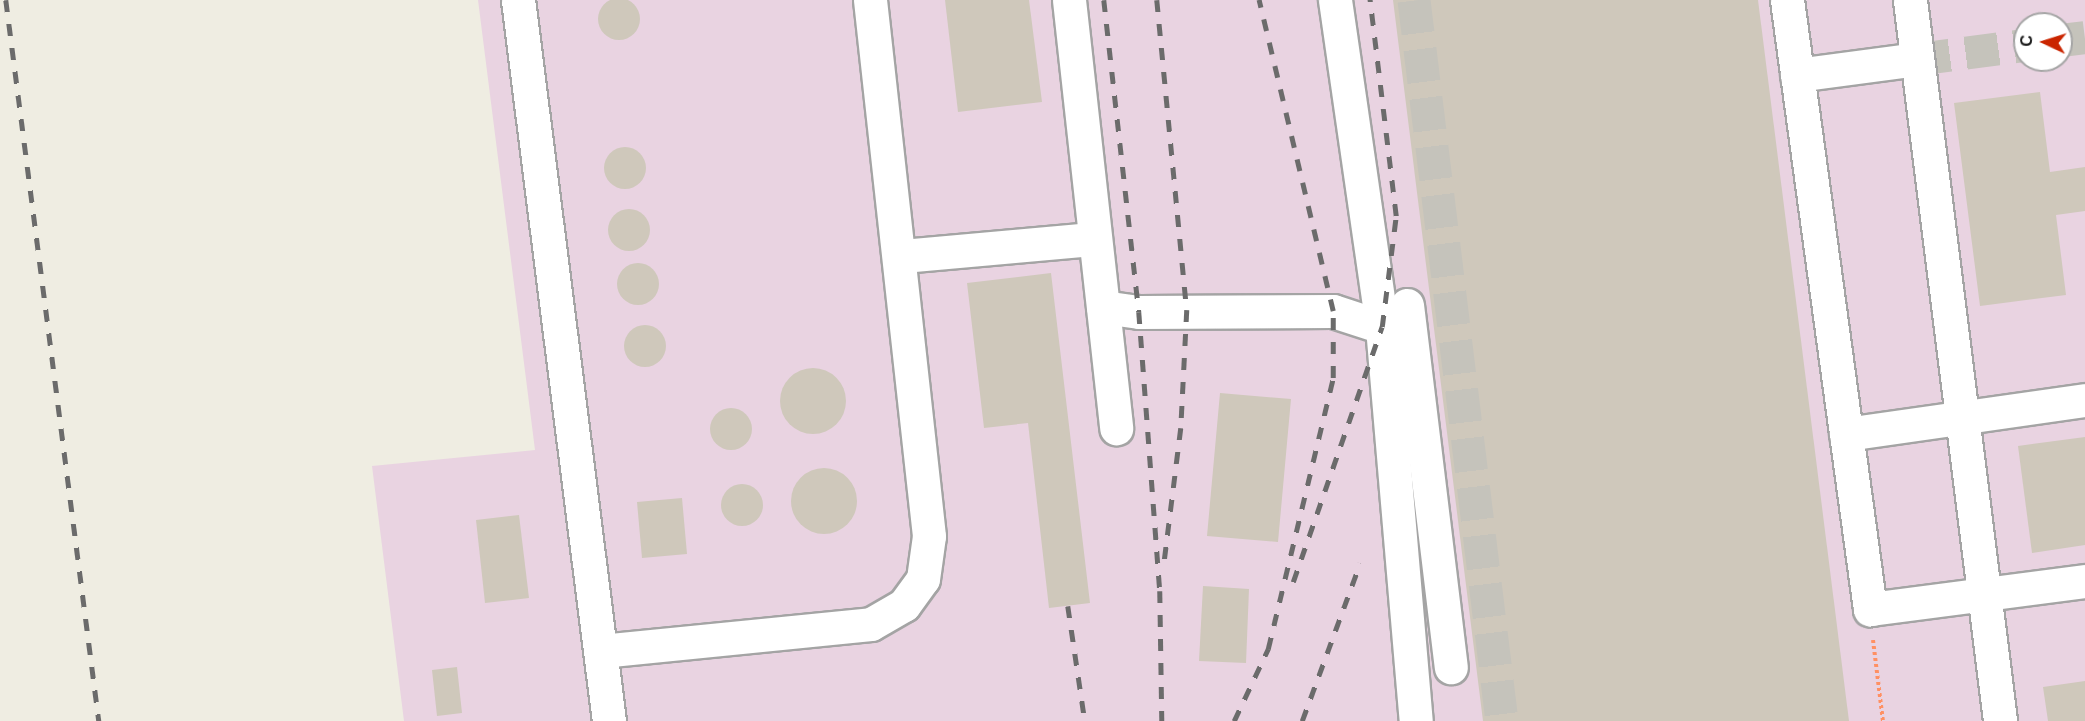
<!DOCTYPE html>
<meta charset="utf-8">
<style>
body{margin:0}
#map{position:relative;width:2085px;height:721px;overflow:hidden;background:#efede2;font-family:Arial,sans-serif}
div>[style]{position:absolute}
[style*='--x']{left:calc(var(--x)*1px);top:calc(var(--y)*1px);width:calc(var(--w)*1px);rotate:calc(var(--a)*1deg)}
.industrial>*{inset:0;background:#e9d3e1}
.building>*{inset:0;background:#cfc8bb}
.round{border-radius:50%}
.minor-tunnel>*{height:33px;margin-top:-16.5px;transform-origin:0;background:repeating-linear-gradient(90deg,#c5c3bb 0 33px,transparent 0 49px)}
.path>*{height:4px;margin-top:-2px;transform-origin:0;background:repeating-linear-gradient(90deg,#ff9063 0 3px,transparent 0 6px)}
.roads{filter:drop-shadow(2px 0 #a4a4a4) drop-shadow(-2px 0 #a4a4a4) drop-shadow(0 2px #a4a4a4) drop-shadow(0 -2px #a4a4a4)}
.minor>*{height:33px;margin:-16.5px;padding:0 16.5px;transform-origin:16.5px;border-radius:16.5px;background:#fff}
.rail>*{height:4.5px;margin-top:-2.25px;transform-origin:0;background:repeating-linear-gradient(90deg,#6b6b6b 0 12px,transparent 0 24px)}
span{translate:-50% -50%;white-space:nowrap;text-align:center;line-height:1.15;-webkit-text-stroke:4.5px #fff;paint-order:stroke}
.north{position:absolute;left:2013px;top:12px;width:60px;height:60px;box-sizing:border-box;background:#fff;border:2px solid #a5a5a5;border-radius:50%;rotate:274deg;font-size:16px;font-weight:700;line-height:24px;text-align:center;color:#1d1d1d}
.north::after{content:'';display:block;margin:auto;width:21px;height:27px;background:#ca2500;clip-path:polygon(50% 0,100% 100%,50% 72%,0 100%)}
</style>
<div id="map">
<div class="industrial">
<div style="clip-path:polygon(evenodd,478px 0,2085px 0,2085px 721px,404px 721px,372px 466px,535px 450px,478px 0,2025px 24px,2061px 24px,2061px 60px,2025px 60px,2025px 24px)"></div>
</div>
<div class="building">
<div class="round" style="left:598px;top:-2px;width:42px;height:42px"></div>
<div style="clip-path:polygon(945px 0,1029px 0,1042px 102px,958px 112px)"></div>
<div style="clip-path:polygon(1393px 0,1758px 0,1849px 721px,1483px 721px)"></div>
<div style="clip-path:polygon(2040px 92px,2050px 172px,2085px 167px,2085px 211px,2056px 215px,2066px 295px,1980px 306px,1954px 103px)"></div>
<div class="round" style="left:604px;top:147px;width:42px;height:42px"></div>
<div class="round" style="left:608px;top:209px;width:42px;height:42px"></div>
<div class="round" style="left:617px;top:263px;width:42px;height:42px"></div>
<div style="clip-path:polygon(1051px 273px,1090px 603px,1049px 608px,1028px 423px,984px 428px,967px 283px)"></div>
<div class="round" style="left:624px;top:325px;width:42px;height:42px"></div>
<div class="round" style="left:780px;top:368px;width:66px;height:66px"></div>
<div style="clip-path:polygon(1220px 393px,1291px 399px,1278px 542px,1207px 536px)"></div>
<div class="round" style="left:710px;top:408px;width:42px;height:42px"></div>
<div style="clip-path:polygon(2085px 437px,2085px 545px,2032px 553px,2018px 446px)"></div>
<div class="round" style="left:791px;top:468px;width:66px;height:66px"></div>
<div class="round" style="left:721px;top:484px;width:42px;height:42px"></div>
<div style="clip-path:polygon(682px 498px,687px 554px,642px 558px,637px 502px)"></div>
<div style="clip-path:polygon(519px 515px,529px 598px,485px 603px,476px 520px)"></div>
<div style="clip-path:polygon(1203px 586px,1249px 589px,1246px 663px,1199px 661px)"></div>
<div style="clip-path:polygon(457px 667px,462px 713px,437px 716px,432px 670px)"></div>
<div style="clip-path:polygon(2085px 681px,2085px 721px,2048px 721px,2043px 687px)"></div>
</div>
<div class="minor-tunnel">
<div style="--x:1414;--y:0;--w:726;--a:83.04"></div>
<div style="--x:2061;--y:40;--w:24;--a:-7"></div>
<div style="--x:1917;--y:59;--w:109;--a:-7.4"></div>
</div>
<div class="path">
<div style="--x:1873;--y:640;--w:82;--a:83"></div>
</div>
<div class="roads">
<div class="minor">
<div style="--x:518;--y:0;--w:727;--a:82.81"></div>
<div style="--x:1069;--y:0;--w:431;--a:83.7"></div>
<div style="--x:1335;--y:0;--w:330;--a:81.8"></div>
<div style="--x:1382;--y:327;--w:395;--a:85.1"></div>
<div style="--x:1787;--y:0;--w:615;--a:82.24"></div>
<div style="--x:1870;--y:609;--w:217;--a:-7.4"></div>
<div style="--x:1910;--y:0;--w:727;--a:82.88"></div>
<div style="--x:1797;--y:75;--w:121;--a:-7.6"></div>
<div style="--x:902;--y:256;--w:191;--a:-5.1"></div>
<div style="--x:1407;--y:305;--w:365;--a:83.1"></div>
<div style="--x:1103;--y:307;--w:36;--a:8"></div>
<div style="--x:1139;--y:312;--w:194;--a:-0.3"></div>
<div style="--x:1333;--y:311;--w:52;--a:18.1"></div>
<div style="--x:1846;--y:434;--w:241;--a:-8.1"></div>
<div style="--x:601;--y:651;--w:271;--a:-5.7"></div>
<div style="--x:871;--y:624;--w:38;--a:-30"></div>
<div style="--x:904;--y:605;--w:32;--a:-54"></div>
<div style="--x:923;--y:579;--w:43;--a:-82.1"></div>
<div style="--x:929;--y:536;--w:539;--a:-96.28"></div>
</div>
</div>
<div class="rail">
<div style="--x:6;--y:0;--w:727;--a:82.65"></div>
<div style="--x:1104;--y:0;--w:314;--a:83.6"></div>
<div style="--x:1139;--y:312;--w:280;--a:85.7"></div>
<div style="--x:1160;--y:591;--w:130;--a:89.1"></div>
<div style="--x:1157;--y:0;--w:311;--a:84.5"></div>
<div style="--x:1187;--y:310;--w:118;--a:92.9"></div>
<div style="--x:1181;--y:428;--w:137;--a:97.1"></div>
<div style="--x:1293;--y:582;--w:270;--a:-70.8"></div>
<div style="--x:1382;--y:327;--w:112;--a:-82.8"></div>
<div style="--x:1396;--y:216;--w:218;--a:-96.9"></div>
<div style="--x:1068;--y:606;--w:116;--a:81.6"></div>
<div style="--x:1234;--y:721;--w:80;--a:-64.7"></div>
<div style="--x:1268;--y:649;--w:279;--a:-76.5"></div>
<div style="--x:1333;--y:378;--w:67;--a:-90"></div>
<div style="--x:1333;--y:311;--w:320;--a:-103.4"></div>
<div style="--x:1302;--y:721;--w:168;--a:-69.8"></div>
</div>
<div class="north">С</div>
</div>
